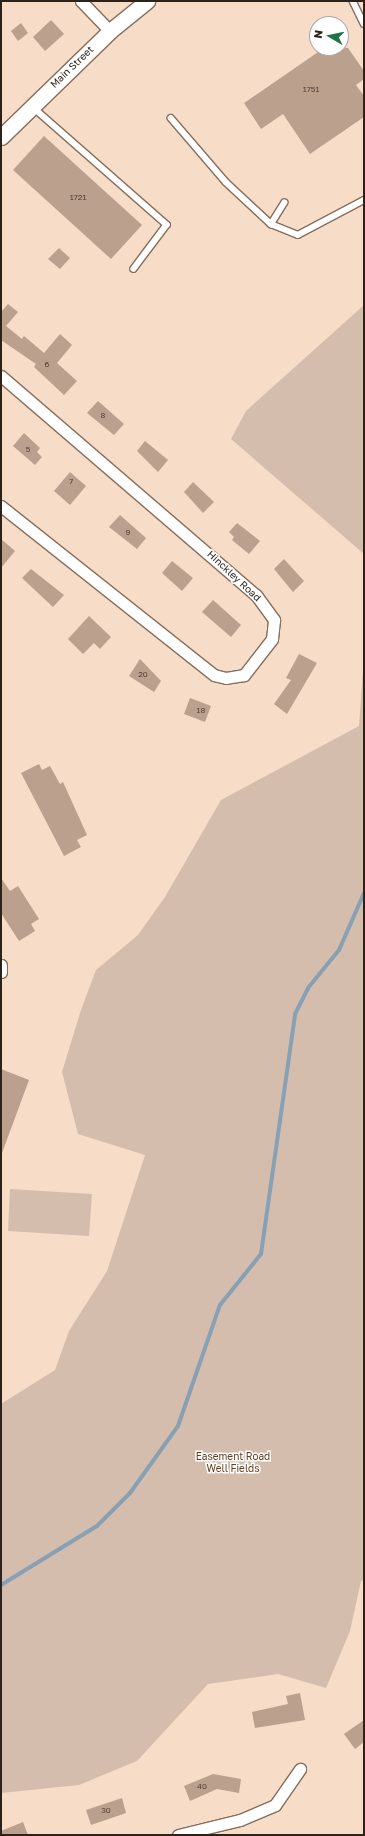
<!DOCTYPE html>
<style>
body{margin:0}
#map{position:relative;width:365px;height:1836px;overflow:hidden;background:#f7dcc8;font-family:"Golos Text",sans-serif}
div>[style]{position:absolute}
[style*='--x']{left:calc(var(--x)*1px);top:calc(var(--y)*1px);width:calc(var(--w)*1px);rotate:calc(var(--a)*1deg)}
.green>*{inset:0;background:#d4bdad}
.stream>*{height:4px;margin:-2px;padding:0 2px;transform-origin:2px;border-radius:2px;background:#88a0b4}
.building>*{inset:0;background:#baa08d}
.roads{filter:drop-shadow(1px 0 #866e5c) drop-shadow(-1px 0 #866e5c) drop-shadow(0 1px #866e5c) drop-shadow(0 -1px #866e5c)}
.lane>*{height:5.5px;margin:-2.75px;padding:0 2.75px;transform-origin:2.75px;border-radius:2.75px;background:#fff}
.street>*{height:11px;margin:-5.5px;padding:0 5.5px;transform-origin:5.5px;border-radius:5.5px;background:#fff}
.secondary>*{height:15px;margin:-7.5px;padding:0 7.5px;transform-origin:7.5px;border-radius:7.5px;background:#fff}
span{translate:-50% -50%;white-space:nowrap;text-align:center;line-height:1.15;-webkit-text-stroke:3px #fff;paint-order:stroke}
.number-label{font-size:8px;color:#504237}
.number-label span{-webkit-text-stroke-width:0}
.street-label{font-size:10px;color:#2c221a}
.park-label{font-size:10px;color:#623d1c}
.frame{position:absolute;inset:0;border:2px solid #2c221a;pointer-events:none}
.north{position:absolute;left:309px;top:16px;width:40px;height:40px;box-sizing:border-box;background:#fff;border:1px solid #aba7a3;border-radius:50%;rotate:279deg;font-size:11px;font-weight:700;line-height:16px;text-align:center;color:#2c221a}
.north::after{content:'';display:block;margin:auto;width:14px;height:18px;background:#1e7446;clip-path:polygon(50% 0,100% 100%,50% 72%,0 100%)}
</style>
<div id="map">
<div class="green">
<div style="clip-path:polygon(364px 305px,364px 554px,231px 439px,246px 411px)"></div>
<div style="clip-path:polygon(364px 656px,364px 1580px,361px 1581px,350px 1631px,326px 1688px,278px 1674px,208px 1684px,137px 1761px,79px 1785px,1px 1793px,1px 1404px,55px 1370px,69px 1331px,107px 1271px,145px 1155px,78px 1134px,62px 1072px,81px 1010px,96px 970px,138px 935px,165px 897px,221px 800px,359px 726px)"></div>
<div style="clip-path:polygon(10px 1189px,92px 1194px,89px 1236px,8px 1231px)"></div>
</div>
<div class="stream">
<div style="--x:1;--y:1585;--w:113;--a:-31.6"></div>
<div style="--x:97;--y:1526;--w:47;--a:-45"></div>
<div style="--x:130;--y:1493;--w:82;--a:-54.4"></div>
<div style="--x:178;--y:1426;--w:128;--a:-70.9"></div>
<div style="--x:220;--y:1305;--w:65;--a:-51.2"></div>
<div style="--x:261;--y:1254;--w:242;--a:-81.9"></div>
<div style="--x:295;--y:1014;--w:29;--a:-63"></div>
<div style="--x:308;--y:988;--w:49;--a:-50.8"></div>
<div style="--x:339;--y:950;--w:62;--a:-66.3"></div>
</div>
<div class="building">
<div style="clip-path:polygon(51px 20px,64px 34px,45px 51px,33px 37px)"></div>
<div style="clip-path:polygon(21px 23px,28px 33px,18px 41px,11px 31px)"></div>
<div style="clip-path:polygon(324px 48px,348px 48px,364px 71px,364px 79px,356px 85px,364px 96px,364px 117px,310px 154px,283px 114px,261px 129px,244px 103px)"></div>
<div style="clip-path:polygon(44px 136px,142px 225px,111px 259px,13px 170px)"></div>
<div style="clip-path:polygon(59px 248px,70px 258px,60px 269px,48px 259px)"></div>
<div style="clip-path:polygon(8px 304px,18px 312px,6px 326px,22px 339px,16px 346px,24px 336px,44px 353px,60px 334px,72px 345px,57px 363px,77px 381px,64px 395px,34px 367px,36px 364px,1px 340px,1px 312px)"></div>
<div style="clip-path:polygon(98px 401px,124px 424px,114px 435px,87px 413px)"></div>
<div style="clip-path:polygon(24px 433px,40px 448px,37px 452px,42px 457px,35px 465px,13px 446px)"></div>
<div style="clip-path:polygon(145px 441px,168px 460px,158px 472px,137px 451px)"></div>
<div style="clip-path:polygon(70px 472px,86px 486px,70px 505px,54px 491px)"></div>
<div style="clip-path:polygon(193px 482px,214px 502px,203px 513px,184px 492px)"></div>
<div style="clip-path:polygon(120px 515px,146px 538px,137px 549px,109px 527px)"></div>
<div style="clip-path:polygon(237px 523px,260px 541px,249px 554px,232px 540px,234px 537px,229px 532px)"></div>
<div style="clip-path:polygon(1px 539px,15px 551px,1px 568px)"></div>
<div style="clip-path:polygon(284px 559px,304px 581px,293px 592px,274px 569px)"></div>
<div style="clip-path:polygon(172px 561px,193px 578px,182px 591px,162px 573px)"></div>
<div style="clip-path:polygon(31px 569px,64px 595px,53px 607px,22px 578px)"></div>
<div style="clip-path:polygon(213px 600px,241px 625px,231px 637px,202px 612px)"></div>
<div style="clip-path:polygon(89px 616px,111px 637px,100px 649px,94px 643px,83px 654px,68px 639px)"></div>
<div style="clip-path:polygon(299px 654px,317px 663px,287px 714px,274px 704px,291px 680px,286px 678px)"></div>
<div style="clip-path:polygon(140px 659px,161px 681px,154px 692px,129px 676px)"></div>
<div style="clip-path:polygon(190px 698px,211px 706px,205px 722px,184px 714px)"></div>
<div style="clip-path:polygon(39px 764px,42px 770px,50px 766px,60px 784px,63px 782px,87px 835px,77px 840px,81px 847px,64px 856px,21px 773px)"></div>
<div style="clip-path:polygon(1px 878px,10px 891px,18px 886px,39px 919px,31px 924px,35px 931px,19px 941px,1px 913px)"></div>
<div style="clip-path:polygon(1px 1069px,29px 1080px,2px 1153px,1px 1153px)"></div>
<div style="clip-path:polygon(300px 1693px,305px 1720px,255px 1728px,252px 1712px,288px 1704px,286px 1696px)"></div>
<div style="clip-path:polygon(364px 1720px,364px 1742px,355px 1749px,344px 1734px)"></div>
<div style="clip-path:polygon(213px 1774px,241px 1779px,239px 1793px,217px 1789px,190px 1801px,184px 1786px)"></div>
<div style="clip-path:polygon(122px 1798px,126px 1813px,91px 1825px,86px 1810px)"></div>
<div style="clip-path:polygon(23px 1822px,28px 1835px,1px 1835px,1px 1831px)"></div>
</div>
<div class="roads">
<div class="lane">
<div style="--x:353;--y:1;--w:25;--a:64"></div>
<div style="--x:34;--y:108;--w:177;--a:41.3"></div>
<div style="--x:167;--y:225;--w:55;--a:126.9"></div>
<div style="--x:171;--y:118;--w:84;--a:49.3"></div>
<div style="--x:226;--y:182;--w:62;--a:43"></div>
<div style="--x:271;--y:224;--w:29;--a:22"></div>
<div style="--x:298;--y:235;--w:75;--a:-27.9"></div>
<div style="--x:271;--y:224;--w:25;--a:-58"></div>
</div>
<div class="street">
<div style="--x:81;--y:1;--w:42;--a:46"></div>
<div style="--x:1;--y:376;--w:336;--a:40.7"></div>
<div style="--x:256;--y:595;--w:31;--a:54"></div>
<div style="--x:274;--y:620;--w:19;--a:96"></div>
<div style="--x:272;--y:639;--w:46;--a:127.9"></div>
<div style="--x:244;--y:675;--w:18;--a:171"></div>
<div style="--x:226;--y:678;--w:12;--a:-166"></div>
<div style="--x:214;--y:675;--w:272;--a:-141.6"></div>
<div style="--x:1;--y:965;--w:7;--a:90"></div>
<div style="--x:178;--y:1835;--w:64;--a:-13.6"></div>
<div style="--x:240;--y:1820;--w:38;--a:-23"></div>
<div style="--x:275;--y:1805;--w:44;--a:-55.2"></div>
</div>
<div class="secondary">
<div style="--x:1;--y:137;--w:152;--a:-44.2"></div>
<div style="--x:110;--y:31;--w:48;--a:-39"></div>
</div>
</div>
<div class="number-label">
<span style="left:311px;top:90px">1751</span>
<span style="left:78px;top:198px">1721</span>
<span style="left:47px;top:365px">6</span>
<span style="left:103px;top:416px">8</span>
<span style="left:28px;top:450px">5</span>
<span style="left:71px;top:482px">7</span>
<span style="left:128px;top:533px">9</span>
<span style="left:143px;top:675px">20</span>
<span style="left:201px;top:711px">18</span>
<span style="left:202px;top:1787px">40</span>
<span style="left:106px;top:1811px">30</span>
</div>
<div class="street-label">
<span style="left:72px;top:67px;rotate:-44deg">Main Street</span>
<span style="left:234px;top:576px;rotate:43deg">Hinckley Road</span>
</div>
<div class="park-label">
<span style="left:233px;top:1462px">Easement Road<br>Well Fields</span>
</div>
<div class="frame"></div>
<div class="north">N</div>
</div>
